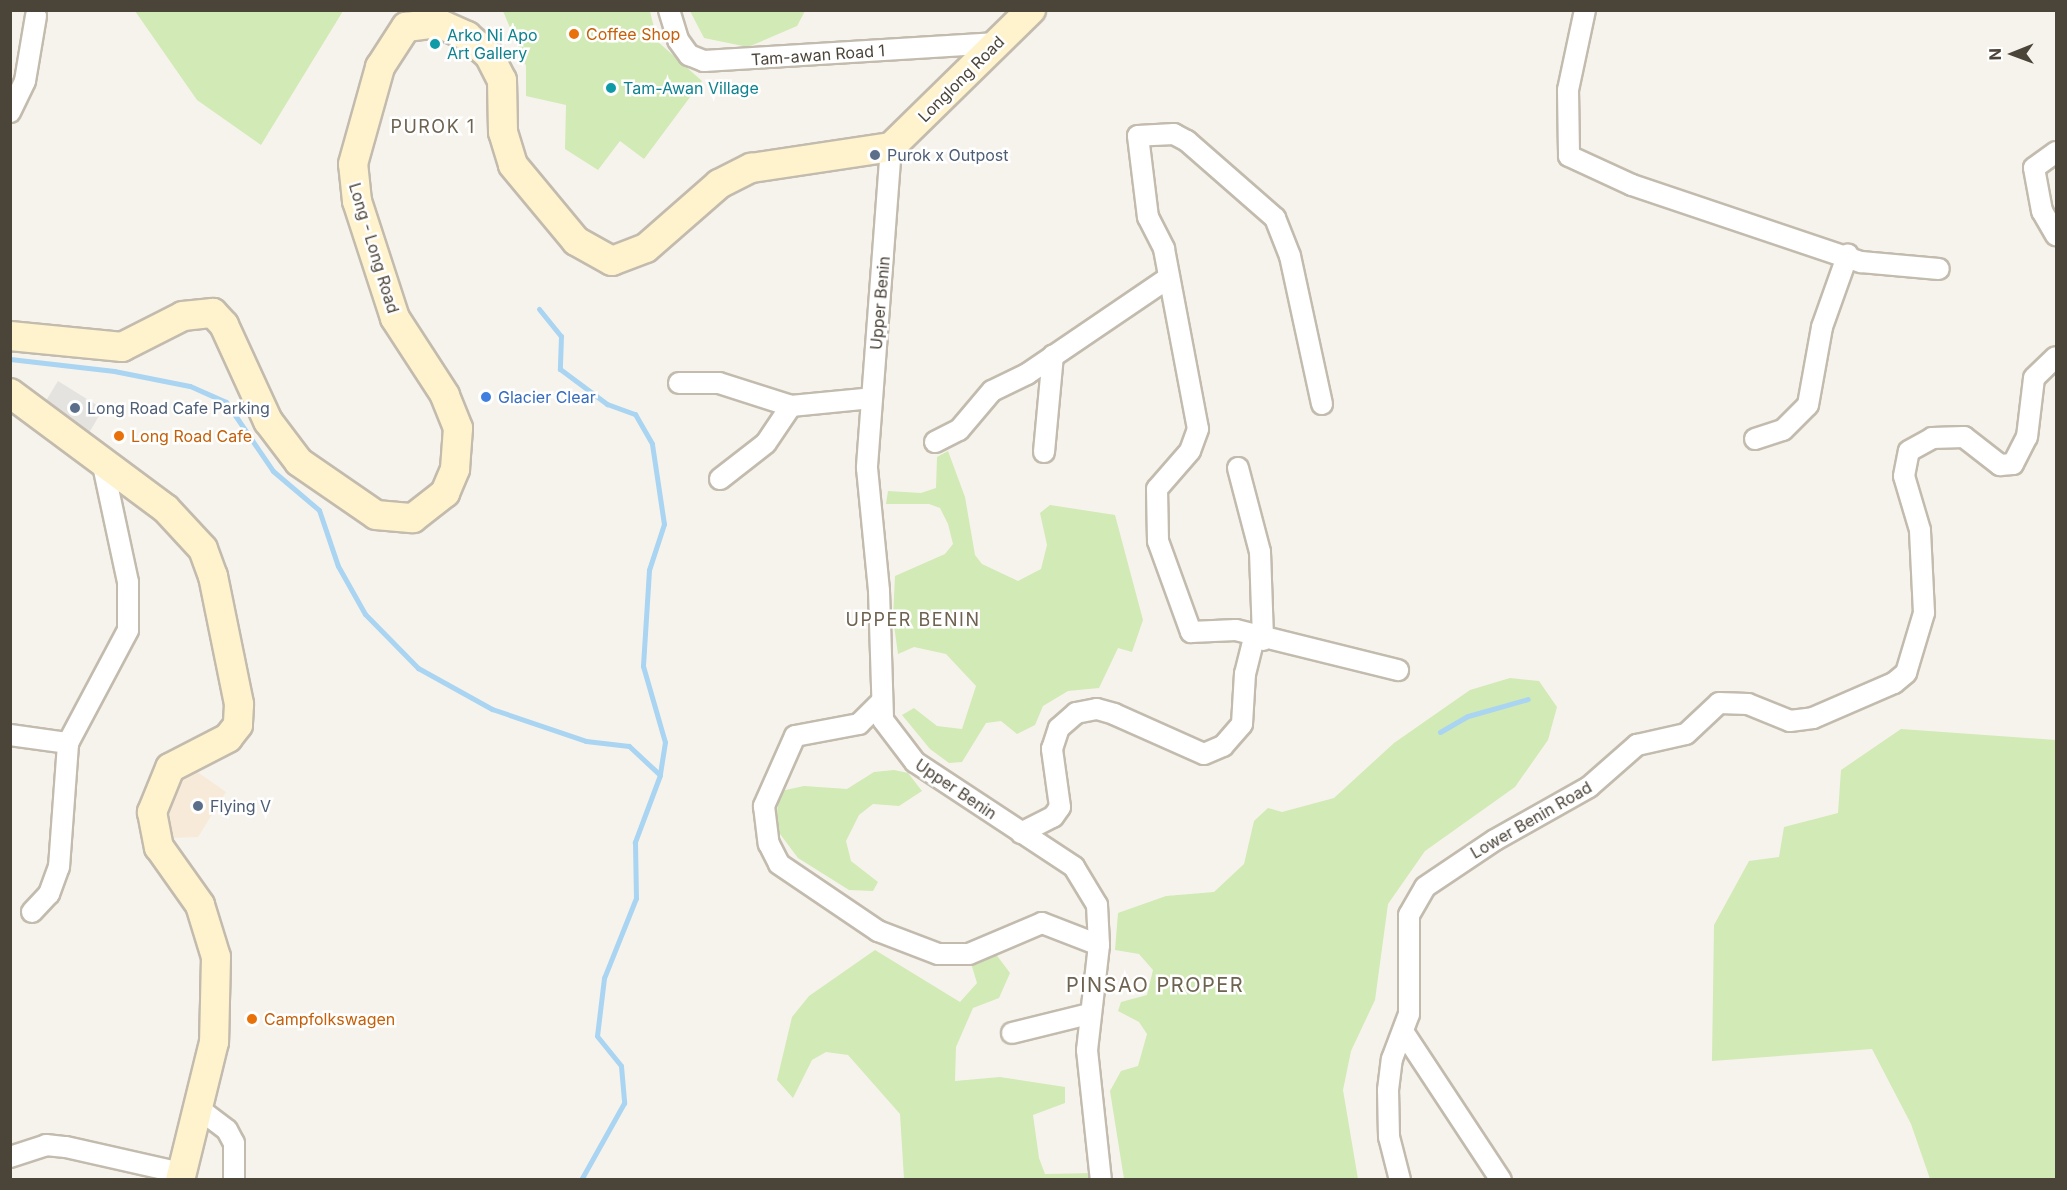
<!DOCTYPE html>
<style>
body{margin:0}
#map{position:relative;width:2067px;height:1190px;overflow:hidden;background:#f6f3ec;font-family:Inter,sans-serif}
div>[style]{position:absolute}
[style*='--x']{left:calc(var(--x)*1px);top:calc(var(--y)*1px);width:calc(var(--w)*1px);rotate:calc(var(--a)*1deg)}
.commercial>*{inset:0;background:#f7ead8}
.green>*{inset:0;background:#d2eab5}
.parking>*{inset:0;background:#e5e3e0}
.stream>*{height:5px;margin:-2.5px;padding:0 2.5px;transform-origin:2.5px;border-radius:2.5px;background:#a9d4f2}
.roads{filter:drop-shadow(2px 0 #c2bbae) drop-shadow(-2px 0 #c2bbae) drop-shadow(0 2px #c2bbae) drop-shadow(0 -2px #c2bbae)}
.minor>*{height:20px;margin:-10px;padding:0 10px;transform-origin:10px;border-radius:10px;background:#fff}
.secondary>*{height:28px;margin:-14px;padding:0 14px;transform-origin:14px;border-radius:14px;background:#fff3cd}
.dots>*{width:16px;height:16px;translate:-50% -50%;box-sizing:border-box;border:3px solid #fff;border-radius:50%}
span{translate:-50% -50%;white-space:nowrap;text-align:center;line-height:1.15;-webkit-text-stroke:5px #fff;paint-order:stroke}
.food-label{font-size:16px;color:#c56008}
.left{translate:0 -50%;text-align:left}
.culture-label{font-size:16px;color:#0d838f}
.street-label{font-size:16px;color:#4b4439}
.service-label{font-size:16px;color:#4e5e75}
.shop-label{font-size:16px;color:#366cbe}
.neighbourhood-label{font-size:18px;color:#6e6250;letter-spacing:1.5px}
.quarter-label{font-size:20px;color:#6e6250;letter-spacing:1.5px}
.frame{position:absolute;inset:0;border:12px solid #4b4439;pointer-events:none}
.north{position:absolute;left:1983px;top:24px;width:60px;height:60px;-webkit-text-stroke:4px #fff;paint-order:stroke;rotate:269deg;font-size:16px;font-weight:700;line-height:24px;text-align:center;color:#4b4439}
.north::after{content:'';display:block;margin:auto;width:21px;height:27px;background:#4b4439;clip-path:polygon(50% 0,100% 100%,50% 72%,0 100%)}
</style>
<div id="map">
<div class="commercial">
<div style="clip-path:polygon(196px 771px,226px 792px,198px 837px,169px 838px,164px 803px,180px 780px)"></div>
</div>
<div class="green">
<div style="clip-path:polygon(135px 11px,343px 11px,261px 145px,197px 100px)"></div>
<div style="clip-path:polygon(503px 11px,650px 11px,657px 41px,702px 81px,644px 159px,620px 141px,598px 170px,565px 149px,566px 105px,526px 96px,526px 66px)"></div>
<div style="clip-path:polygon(690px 11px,690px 10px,805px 11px,797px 26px,748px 47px,704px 38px)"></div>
<div style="clip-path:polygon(948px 451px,965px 497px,975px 555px,982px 564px,1018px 581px,1041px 569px,1047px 545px,1040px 513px,1050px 505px,1115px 515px,1143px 620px,1132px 652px,1118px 648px,1099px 688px,1068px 691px,1043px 706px,1035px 725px,1017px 734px,1001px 721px,986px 723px,962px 762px,949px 763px,930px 749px,902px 715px,914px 708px,937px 726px,962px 729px,976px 686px,946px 654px,914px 647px,898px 654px,893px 618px,895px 576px,945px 554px,953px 544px,948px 524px,940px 508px,929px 504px,886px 504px,888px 491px,921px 493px,936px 488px,937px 457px)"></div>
<div style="clip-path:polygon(1510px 678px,1539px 681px,1557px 707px,1548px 740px,1515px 787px,1425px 851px,1388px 904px,1375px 1000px,1351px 1051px,1343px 1090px,1358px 1179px,1124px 1179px,1110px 1091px,1121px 1071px,1138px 1066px,1147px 1034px,1139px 1022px,1118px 1011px,1121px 1002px,1147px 995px,1153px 970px,1139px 954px,1115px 950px,1118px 913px,1166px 896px,1214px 892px,1244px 864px,1254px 821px,1268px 808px,1282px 812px,1334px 798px,1394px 743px,1470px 690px)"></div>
<div style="clip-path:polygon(1901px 729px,2056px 740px,2056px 1179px,1930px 1179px,1911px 1124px,1872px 1049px,1712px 1061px,1714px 925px,1749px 861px,1779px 857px,1784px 827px,1838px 813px,1841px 770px)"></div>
<div style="clip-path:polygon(894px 770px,908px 773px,922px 791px,899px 806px,873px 804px,859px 815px,846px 841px,851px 861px,878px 882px,873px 891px,849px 890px,798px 858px,774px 826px,781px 791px,804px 786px,847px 789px,874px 772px)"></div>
<div style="clip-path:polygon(875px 950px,960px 1002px,977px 983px,970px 960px,995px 953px,1010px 973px,999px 998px,973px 1008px,956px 1047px,955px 1081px,1000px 1077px,1065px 1087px,1065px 1103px,1033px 1115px,1039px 1158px,1045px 1174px,1094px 1173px,1093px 1179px,904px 1179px,900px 1114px,848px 1055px,826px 1052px,812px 1060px,793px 1098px,777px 1080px,792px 1017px,809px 996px)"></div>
</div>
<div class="parking">
<div style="clip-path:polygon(58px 381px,103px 409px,89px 433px,44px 404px)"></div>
</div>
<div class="stream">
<div style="--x:539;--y:309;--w:35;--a:51"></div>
<div style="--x:561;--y:336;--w:33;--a:92"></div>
<div style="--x:560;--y:369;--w:59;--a:36.7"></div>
<div style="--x:607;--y:404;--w:30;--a:20"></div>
<div style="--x:635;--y:414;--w:34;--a:60"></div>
<div style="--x:652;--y:444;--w:81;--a:81.5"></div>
<div style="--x:664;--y:524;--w:48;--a:108.1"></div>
<div style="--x:649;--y:570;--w:96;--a:93.6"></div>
<div style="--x:643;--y:666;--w:79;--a:73.9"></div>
<div style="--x:665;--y:742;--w:33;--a:99"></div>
<div style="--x:660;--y:775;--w:72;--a:110.5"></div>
<div style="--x:635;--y:842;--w:56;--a:89"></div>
<div style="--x:636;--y:898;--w:86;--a:111.8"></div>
<div style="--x:604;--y:978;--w:58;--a:96.9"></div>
<div style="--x:597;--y:1036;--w:38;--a:51"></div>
<div style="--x:621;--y:1066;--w:37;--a:85"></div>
<div style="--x:624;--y:1103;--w:88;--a:119.2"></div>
<div style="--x:10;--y:359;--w:105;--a:6.6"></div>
<div style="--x:114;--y:371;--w:77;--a:11.2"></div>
<div style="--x:190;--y:386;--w:39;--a:24"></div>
<div style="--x:226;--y:402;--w:83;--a:55.7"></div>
<div style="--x:273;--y:471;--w:60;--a:40.3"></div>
<div style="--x:319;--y:510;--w:59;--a:71.3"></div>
<div style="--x:338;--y:566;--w:55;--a:60.6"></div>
<div style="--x:365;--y:614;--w:76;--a:45.5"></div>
<div style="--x:418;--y:668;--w:85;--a:29"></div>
<div style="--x:492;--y:709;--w:99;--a:18.8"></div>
<div style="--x:586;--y:741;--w:43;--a:6.6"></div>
<div style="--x:629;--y:746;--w:42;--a:43.1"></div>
<div style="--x:1440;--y:732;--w:32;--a:-30"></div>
<div style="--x:1468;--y:716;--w:62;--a:-15.8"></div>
</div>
<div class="roads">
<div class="minor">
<div style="--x:669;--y:10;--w:31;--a:73"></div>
<div style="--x:678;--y:40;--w:19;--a:54"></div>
<div style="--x:689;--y:55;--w:16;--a:22"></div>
<div style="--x:704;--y:61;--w:294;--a:-3.5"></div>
<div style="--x:1585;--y:10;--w:82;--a:102"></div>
<div style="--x:1568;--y:90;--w:66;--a:89.1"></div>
<div style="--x:1569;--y:156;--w:69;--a:24.7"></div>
<div style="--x:1632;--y:185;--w:242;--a:18.6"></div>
<div style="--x:1861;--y:262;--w:78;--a:5.1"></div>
<div style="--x:10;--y:112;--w:34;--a:-64"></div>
<div style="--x:25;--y:81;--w:66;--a:-80.4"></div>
<div style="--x:891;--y:147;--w:322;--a:94.3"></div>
<div style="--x:867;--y:468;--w:124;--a:84.4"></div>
<div style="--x:879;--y:591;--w:129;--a:88.2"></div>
<div style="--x:883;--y:720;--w:53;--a:52.7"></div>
<div style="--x:915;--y:762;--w:191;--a:33.4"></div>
<div style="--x:1074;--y:867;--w:44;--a:58.8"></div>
<div style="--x:1097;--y:905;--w:40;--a:87.1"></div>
<div style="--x:1099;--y:945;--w:106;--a:96.5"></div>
<div style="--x:1087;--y:1050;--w:131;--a:83.9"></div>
<div style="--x:2056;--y:152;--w:27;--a:144"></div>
<div style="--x:2034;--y:168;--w:44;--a:79.5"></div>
<div style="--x:2042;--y:211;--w:28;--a:60"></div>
<div style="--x:679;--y:383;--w:40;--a:0"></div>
<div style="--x:719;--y:383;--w:76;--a:17.7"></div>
<div style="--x:791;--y:406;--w:81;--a:-5.6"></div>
<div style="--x:1322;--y:404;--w:151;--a:-102.2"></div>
<div style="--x:1290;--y:256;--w:41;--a:-111.5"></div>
<div style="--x:1275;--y:218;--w:117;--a:-138.8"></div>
<div style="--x:1187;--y:141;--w:15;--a:-152"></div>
<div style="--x:1174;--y:134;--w:36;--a:177"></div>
<div style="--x:1138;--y:136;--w:82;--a:83"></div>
<div style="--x:1148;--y:217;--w:36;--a:63"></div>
<div style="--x:1164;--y:249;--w:183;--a:79.3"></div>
<div style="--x:1198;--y:429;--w:23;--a:110"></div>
<div style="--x:1190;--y:451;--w:50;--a:131"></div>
<div style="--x:1157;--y:489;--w:52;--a:88.9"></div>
<div style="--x:1158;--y:541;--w:97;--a:70.1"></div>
<div style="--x:1191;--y:632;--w:45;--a:-2.5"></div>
<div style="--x:1236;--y:630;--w:167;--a:13.9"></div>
<div style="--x:1755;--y:439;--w:29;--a:-18"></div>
<div style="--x:1783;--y:430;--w:35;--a:-45"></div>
<div style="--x:1808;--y:405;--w:79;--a:-79.8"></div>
<div style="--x:1822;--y:327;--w:77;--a:-70.4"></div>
<div style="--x:935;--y:442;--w:27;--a:-27"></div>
<div style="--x:959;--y:430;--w:51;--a:-49.8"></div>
<div style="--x:992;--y:391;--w:39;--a:-26"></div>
<div style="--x:1027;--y:374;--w:171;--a:-34.2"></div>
<div style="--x:1044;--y:452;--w:97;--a:-84.7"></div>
<div style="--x:1238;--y:468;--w:87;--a:75.3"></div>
<div style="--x:1260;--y:552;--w:88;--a:88"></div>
<div style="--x:720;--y:479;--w:58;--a:-38"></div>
<div style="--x:766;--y:443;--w:45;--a:-56"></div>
<div style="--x:881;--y:702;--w:31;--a:135"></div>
<div style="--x:859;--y:724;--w:65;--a:169.4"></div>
<div style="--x:795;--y:736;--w:77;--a:113.9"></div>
<div style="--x:764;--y:806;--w:38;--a:83"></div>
<div style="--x:769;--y:844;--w:22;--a:63"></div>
<div style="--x:779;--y:864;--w:120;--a:34.1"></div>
<div style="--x:878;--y:931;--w:64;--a:21"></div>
<div style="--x:938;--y:954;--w:31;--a:0"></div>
<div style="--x:969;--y:954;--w:79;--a:-23"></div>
<div style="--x:1042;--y:923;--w:61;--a:21.1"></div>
<div style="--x:10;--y:735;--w:59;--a:7.9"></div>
<div style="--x:68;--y:743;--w:128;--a:-62"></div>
<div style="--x:128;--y:630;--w:48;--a:-90"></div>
<div style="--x:128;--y:582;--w:124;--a:-102.1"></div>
<div style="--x:1021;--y:833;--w:36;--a:-27"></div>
<div style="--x:1053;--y:817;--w:12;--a:-55"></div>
<div style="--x:1060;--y:807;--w:59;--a:-97.9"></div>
<div style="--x:1052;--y:749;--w:22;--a:-72"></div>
<div style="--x:1059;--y:728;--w:23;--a:-41"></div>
<div style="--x:1076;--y:713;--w:21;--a:-11"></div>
<div style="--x:1097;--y:709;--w:18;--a:16"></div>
<div style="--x:1114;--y:714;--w:98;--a:24"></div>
<div style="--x:1204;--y:754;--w:21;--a:-23"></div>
<div style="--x:1223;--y:746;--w:29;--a:-49"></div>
<div style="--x:1242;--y:724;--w:50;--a:-86.6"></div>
<div style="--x:1245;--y:674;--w:38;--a:-76"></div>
<div style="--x:32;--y:912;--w:25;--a:-47"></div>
<div style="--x:49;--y:894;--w:29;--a:-70"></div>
<div style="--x:59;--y:867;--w:124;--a:-85.8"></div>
<div style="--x:1012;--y:1033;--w:79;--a:-13.9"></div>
<div style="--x:1404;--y:1033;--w:176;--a:56.6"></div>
<div style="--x:198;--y:1108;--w:36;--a:37"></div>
<div style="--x:227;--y:1130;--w:15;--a:62"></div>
<div style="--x:234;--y:1143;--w:37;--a:90"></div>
<div style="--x:10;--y:1157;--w:38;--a:-18"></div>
<div style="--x:46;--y:1145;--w:20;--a:6"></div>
<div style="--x:66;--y:1147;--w:118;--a:12.7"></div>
<div style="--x:1400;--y:1180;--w:44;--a:-104.3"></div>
<div style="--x:1389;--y:1137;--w:47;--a:-91.2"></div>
<div style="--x:1388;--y:1090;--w:31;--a:-83"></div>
<div style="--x:1392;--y:1059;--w:48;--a:-69.3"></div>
<div style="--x:1409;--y:1014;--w:99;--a:-90"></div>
<div style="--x:1409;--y:915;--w:32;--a:-60"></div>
<div style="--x:1425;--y:887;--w:84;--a:-33.9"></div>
<div style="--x:1495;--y:840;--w:108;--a:-29.4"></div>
<div style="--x:1589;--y:787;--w:64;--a:-41.2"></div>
<div style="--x:1637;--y:745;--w:50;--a:-12.7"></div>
<div style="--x:1686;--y:734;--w:45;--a:-43.2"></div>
<div style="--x:1719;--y:703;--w:29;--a:2"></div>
<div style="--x:1748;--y:704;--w:45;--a:22"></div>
<div style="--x:1790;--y:721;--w:23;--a:-7"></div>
<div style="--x:1813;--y:718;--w:88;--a:-23.4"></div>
<div style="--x:1894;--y:683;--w:16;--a:-40"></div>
<div style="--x:1906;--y:673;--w:63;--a:-73.3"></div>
<div style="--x:1924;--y:613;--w:83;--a:-92.8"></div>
<div style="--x:1920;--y:530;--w:56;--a:-106.5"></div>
<div style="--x:1904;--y:476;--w:25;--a:-79"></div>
<div style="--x:1909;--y:451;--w:26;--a:-29"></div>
<div style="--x:1932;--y:438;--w:32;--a:-2"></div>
<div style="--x:1964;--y:437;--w:46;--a:37.9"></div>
<div style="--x:2000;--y:465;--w:13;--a:-4"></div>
<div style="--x:2013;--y:464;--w:30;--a:-63"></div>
<div style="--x:2027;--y:437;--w:59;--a:-83.2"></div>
<div style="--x:2034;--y:378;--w:30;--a:-44"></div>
</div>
<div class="secondary">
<div style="--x:10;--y:336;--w:113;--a:5.6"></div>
<div style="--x:122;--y:347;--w:68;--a:-26.9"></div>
<div style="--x:183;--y:316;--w:30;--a:-6"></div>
<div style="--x:213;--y:313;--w:16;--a:47"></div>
<div style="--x:224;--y:325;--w:106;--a:65.4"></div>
<div style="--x:268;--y:421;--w:51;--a:52.9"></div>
<div style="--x:299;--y:462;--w:93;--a:34.5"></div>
<div style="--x:376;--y:515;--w:37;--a:5"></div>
<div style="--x:413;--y:518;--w:41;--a:-38"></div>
<div style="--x:445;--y:493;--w:26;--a:-67"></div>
<div style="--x:455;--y:469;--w:41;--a:-85.8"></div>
<div style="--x:458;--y:428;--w:35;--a:-112"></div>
<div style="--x:445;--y:395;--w:92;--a:-123"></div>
<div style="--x:395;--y:318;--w:123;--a:-108"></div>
<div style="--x:357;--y:201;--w:37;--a:-96"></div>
<div style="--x:353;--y:164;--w:101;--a:-74.4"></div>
<div style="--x:380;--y:67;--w:48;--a:-57"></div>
<div style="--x:406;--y:27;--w:32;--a:-7"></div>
<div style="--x:438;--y:23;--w:32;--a:24"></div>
<div style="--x:467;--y:36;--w:29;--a:41"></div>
<div style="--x:489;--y:55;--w:28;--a:63"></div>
<div style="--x:502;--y:80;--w:52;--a:88.9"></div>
<div style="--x:503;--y:132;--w:34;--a:73"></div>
<div style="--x:513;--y:165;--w:99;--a:50.3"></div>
<div style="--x:576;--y:241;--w:41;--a:29.1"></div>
<div style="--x:612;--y:261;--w:36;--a:-21"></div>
<div style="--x:646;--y:248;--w:97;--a:-41.2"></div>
<div style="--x:719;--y:184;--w:36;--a:-27"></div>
<div style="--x:751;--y:168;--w:142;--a:-8.5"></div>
<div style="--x:891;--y:147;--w:196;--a:-44.4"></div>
<div style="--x:10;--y:393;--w:194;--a:36.6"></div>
<div style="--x:166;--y:509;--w:54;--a:47.2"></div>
<div style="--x:203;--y:549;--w:29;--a:70"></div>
<div style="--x:213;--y:576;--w:131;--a:78.5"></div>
<div style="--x:239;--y:704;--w:21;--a:93"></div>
<div style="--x:238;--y:725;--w:16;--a:128"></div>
<div style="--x:228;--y:738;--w:65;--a:152.7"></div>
<div style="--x:170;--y:768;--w:48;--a:112.2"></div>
<div style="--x:152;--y:812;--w:36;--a:79"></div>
<div style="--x:159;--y:847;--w:71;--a:54.7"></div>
<div style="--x:200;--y:905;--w:54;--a:72.9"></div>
<div style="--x:216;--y:957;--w:85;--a:91.3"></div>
<div style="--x:214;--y:1042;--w:142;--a:103.8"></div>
</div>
</div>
<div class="dots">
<div style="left:574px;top:34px;background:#e8710a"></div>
<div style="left:435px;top:44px;background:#0f9aa8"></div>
<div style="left:611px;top:88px;background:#0f9aa8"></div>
<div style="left:875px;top:155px;background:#5c6f8a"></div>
<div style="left:486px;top:397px;background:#3f7fe0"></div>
<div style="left:75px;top:408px;background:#5c6f8a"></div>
<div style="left:119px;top:436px;background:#e8710a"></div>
<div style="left:198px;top:806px;background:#5c6f8a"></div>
<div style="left:252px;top:1019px;background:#e8710a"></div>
</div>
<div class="food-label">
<span class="left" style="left:586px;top:34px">Coffee Shop</span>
<span class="left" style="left:131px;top:436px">Long Road Cafe</span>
<span class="left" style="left:264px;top:1019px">Campfolkswagen</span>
</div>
<div class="culture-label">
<span class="left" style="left:447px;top:44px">Arko Ni Apo<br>Art Gallery</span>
<span class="left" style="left:623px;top:88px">Tam-Awan Village</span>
</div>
<div class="street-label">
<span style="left:818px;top:55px;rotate:-4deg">Tam-awan Road 1</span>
<span style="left:961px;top:79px;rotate:-45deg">Longlong Road</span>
<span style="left:374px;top:248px;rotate:73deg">Long - Long Road</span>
<span style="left:880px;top:303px;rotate:-85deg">Upper Benin</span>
<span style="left:956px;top:789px;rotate:34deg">Upper Benin</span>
<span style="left:1531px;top:820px;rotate:-30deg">Lower Benin Road</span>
</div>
<div class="service-label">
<span class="left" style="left:887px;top:155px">Purok x Outpost</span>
<span class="left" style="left:87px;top:408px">Long Road Cafe Parking</span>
<span class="left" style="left:210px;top:806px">Flying V</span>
</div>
<div class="shop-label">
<span class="left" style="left:498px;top:397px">Glacier Clear</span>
</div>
<div class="neighbourhood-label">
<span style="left:433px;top:127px">PUROK 1</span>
<span style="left:913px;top:620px">UPPER BENIN</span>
</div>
<div class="quarter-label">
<span style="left:1155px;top:985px">PINSAO PROPER</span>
</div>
<div class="frame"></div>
<div class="north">N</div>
</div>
